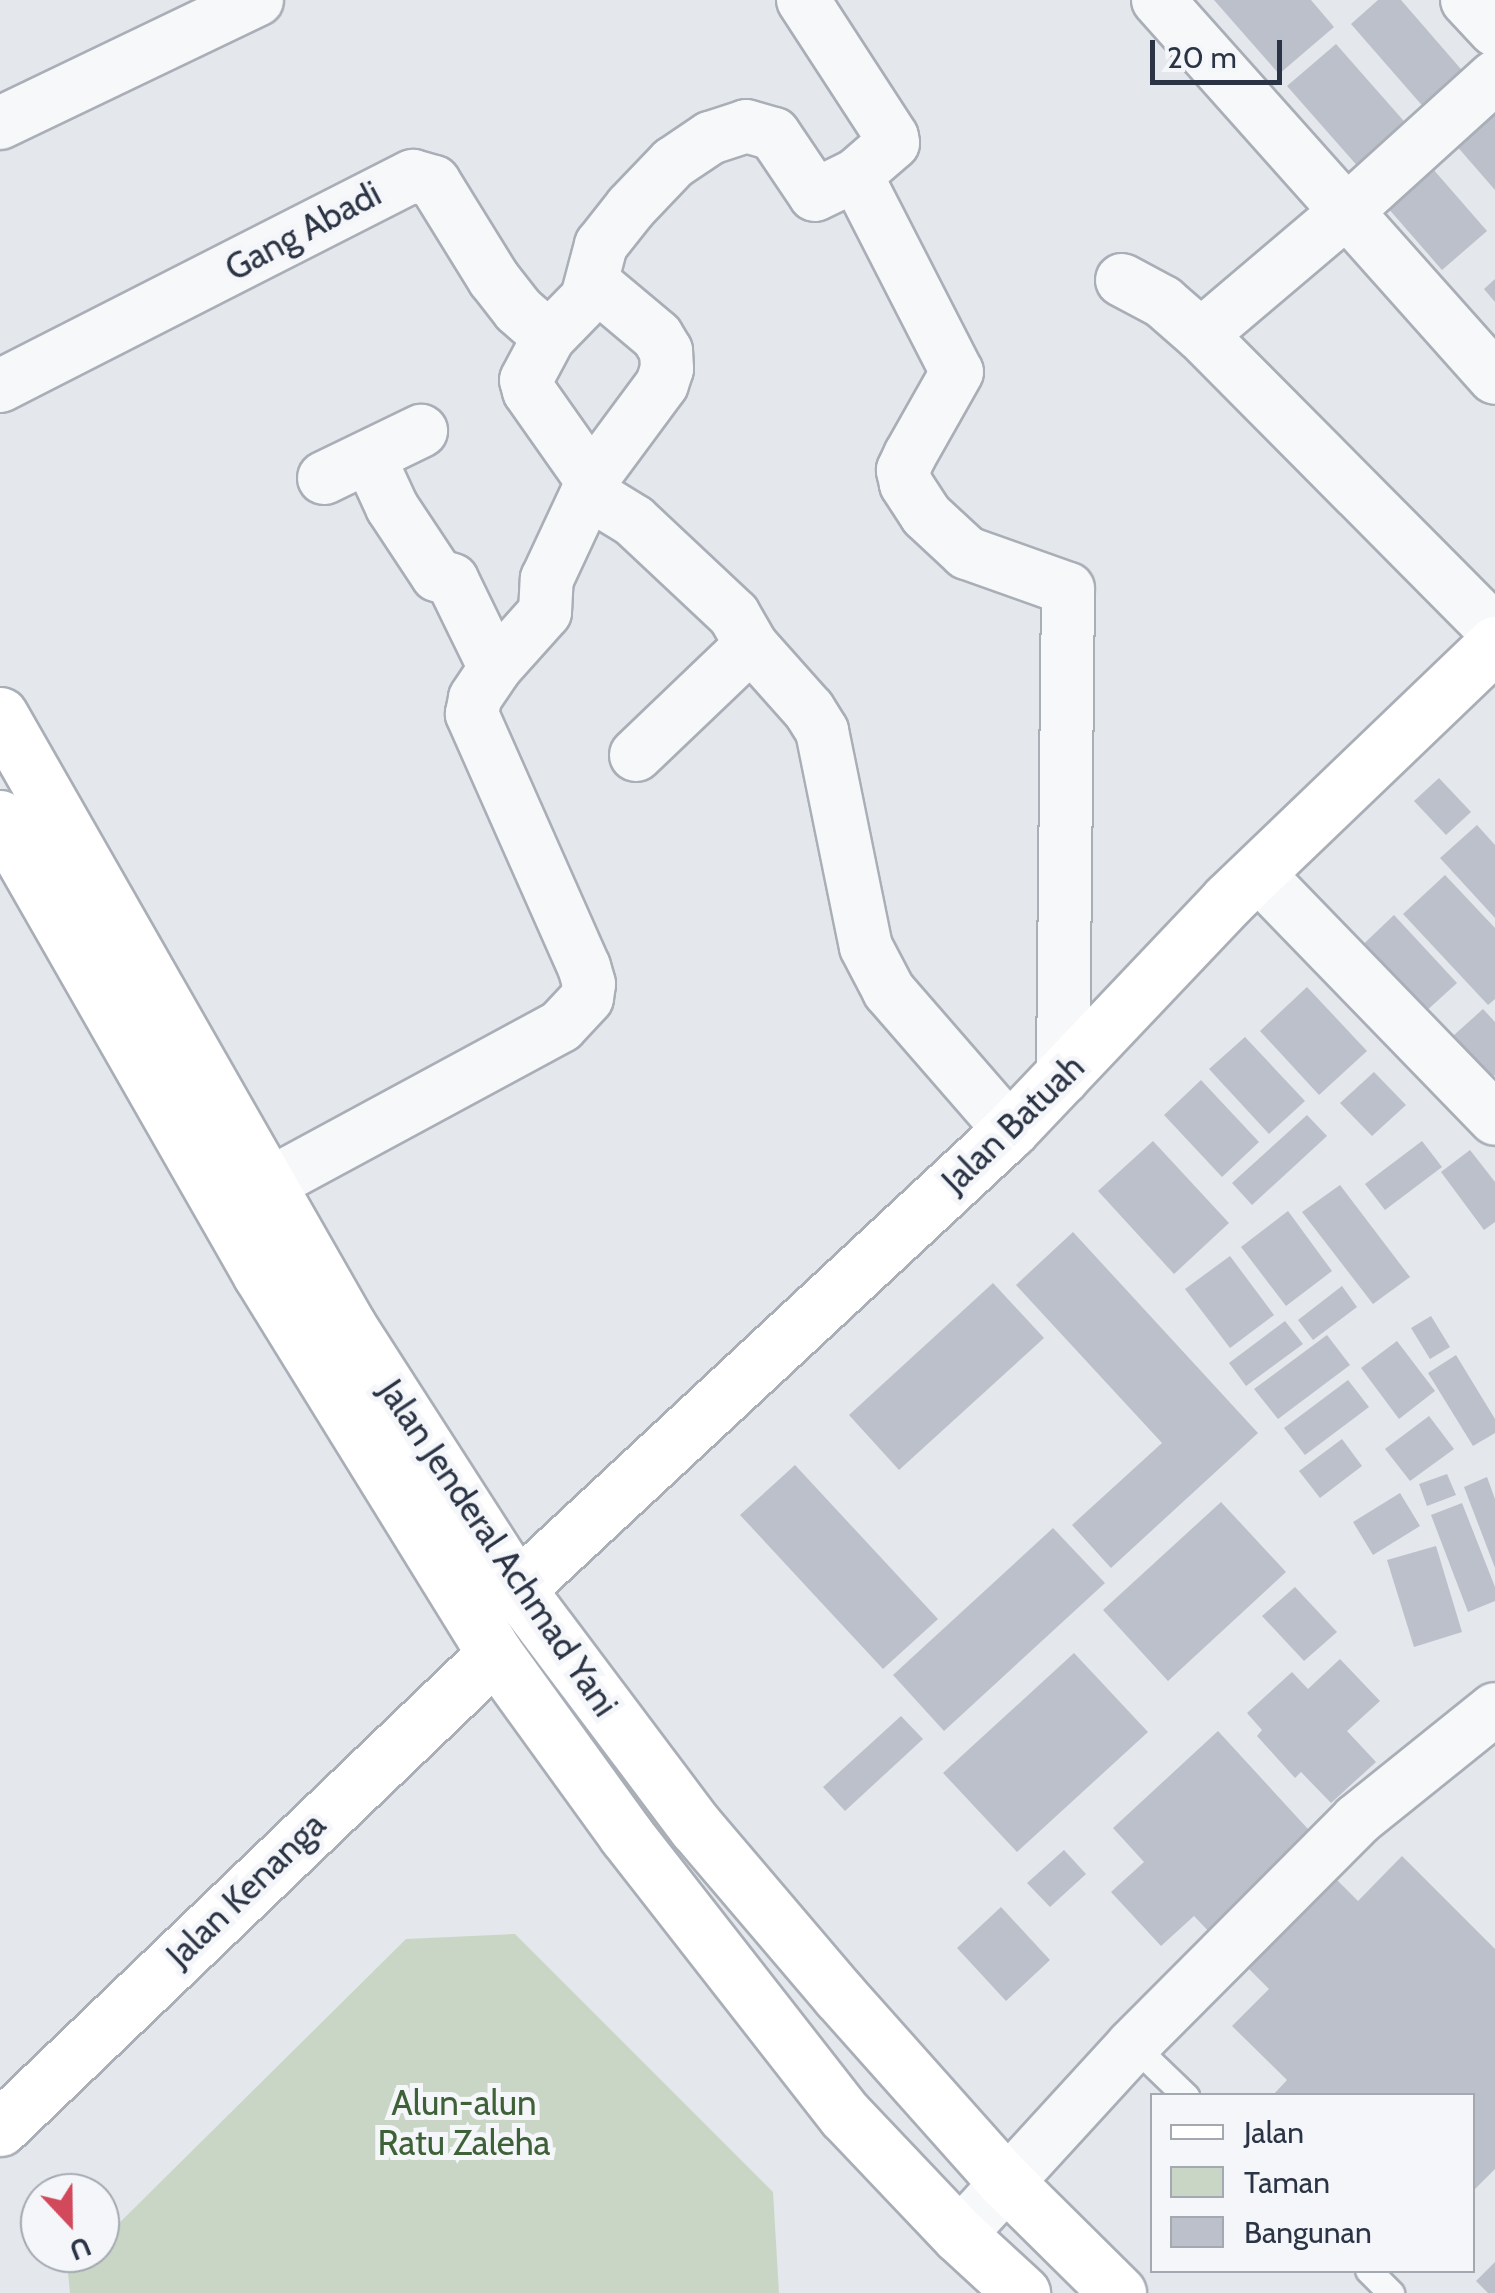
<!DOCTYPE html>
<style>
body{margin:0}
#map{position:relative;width:1495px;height:2293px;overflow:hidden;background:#e4e7ec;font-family:Cabin,sans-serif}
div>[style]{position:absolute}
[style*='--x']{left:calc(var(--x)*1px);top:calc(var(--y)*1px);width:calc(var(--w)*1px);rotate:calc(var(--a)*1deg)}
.green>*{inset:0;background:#c9d6c5}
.building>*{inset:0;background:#bbc0ca}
.roads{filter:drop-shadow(2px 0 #a9aeb7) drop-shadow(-2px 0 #a9aeb7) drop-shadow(0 2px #a9aeb7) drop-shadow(0 -2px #a9aeb7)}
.lane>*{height:25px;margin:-12.5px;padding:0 12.5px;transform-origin:12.5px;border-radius:12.5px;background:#f7f8fa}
.street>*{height:52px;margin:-26px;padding:0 26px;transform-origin:26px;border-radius:26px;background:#f7f8fa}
.secondary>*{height:55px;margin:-27.5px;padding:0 27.5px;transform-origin:27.5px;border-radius:27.5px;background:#fff}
.highway>*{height:55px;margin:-27.5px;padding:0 27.5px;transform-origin:27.5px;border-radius:27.5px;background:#fff}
span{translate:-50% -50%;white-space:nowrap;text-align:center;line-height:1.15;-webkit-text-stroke:10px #f4f6f9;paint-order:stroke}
.street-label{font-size:35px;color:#2b3445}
.park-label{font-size:35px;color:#3f6138}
.legend{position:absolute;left:1150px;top:2093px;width:325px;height:180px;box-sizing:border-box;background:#f4f6f9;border:2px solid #a4a8b1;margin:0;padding:12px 18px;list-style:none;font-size:30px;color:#2b3445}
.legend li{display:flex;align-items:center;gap:20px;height:50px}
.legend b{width:50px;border:2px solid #a4a8b1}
.north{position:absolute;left:20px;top:2173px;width:100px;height:100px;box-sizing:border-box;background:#f4f6f9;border:2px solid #a4a8b1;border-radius:50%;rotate:158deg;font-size:28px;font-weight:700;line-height:40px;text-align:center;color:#2b3445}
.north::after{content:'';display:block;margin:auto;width:35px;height:45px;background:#d1495b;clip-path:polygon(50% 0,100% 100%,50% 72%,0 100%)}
.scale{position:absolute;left:1150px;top:40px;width:132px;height:45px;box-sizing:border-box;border:5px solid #2b3445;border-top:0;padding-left:12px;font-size:30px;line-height:35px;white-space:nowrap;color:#2b3445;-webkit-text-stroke:8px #f4f6f9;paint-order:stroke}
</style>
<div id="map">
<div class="green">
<div style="clip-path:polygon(515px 1934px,773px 2192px,779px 2293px,70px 2293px,68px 2273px,89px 2253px,100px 2253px,100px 2242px,406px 1939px)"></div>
</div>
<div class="building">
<div style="clip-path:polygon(1214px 0,1311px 0,1334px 27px,1279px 74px)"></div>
<div style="clip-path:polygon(1378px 0,1401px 0,1473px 83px,1433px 118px,1351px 24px)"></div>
<div style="clip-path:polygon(1336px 44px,1417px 136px,1368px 178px,1287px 86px)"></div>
<div style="clip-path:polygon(1495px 96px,1495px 190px,1448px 136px)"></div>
<div style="clip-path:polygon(1426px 161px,1487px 231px,1442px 270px,1381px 200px)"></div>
<div style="clip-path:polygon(1495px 279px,1495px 302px,1484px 289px)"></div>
<div style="clip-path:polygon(1439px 778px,1471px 812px,1446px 835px,1414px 801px)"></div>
<div style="clip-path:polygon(1477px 825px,1495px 845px,1495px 918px,1440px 858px)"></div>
<div style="clip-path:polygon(1445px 875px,1495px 928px,1495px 999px,1488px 1005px,1403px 914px)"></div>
<div style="clip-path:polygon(1394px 915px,1457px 983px,1413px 1023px,1351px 956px)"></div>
<div style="clip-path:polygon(1307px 987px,1367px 1051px,1319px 1095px,1260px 1031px)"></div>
<div style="clip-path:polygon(1483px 1009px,1495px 1022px,1495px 1075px,1481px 1087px,1443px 1045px)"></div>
<div style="clip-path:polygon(1245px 1037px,1305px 1101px,1269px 1134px,1209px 1069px)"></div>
<div style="clip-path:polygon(1374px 1072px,1406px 1105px,1372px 1136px,1340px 1103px)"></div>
<div style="clip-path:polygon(1201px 1080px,1259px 1142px,1222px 1177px,1164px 1115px)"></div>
<div style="clip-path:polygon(1307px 1115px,1327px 1136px,1252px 1205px,1232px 1183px)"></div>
<div style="clip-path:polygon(1153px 1141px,1229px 1223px,1174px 1274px,1098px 1191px)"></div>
<div style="clip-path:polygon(1422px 1141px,1442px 1167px,1385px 1210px,1365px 1184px)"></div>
<div style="clip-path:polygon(1470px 1150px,1495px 1182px,1495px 1222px,1484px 1230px,1441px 1172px)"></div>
<div style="clip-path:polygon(1340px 1185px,1410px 1277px,1373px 1304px,1302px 1212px)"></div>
<div style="clip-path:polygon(1288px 1211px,1332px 1271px,1286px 1306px,1241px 1247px)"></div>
<div style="clip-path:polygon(1073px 1232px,1258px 1433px,1111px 1568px,1072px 1525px,1162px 1443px,1016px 1285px)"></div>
<div style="clip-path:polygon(1230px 1256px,1274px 1315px,1230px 1348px,1185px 1289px)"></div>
<div style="clip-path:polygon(993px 1283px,1044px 1338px,899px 1470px,849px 1415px)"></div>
<div style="clip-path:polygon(1342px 1286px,1357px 1307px,1313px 1340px,1298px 1320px)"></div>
<div style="clip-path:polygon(1431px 1316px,1450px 1347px,1430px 1359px,1411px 1328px)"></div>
<div style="clip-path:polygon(1285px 1321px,1303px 1344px,1246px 1386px,1229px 1363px)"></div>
<div style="clip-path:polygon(1327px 1335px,1350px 1365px,1278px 1419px,1254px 1389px)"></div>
<div style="clip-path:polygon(1397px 1341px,1435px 1391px,1399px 1419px,1361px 1368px)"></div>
<div style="clip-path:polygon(1456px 1355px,1495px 1419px,1495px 1433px,1473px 1446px,1428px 1373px)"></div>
<div style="clip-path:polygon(1348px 1380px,1369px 1407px,1305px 1455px,1284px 1428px)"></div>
<div style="clip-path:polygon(1429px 1416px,1454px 1449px,1410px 1481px,1385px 1449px)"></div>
<div style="clip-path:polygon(1342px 1439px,1362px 1466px,1320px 1498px,1299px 1471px)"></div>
<div style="clip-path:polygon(795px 1465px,938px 1619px,883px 1669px,740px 1515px)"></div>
<div style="clip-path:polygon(1447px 1474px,1456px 1495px,1427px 1506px,1419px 1484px)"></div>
<div style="clip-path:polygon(1487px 1477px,1495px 1499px,1495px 1568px,1464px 1487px)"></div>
<div style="clip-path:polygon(1400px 1493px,1420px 1526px,1373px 1555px,1353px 1522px)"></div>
<div style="clip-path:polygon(1221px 1502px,1286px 1572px,1168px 1681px,1103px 1610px)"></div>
<div style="clip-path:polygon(1462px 1503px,1495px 1587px,1495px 1601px,1468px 1612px,1431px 1515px)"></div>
<div style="clip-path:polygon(1053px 1528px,1105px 1583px,944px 1731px,893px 1675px)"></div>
<div style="clip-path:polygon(1436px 1546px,1462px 1632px,1414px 1647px,1387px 1560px)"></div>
<div style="clip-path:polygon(1295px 1587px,1337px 1632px,1304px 1661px,1262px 1616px)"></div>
<div style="clip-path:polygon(1074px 1653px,1148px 1732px,1017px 1852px,943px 1773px)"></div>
<div style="clip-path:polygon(1340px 1659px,1380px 1701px,1347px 1731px,1376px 1762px,1331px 1803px,1301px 1772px,1295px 1778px,1257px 1736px,1262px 1730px,1247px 1713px,1292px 1672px,1308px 1689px)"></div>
<div style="clip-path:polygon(901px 1716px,923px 1739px,845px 1811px,823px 1787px)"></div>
<div style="clip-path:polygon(1218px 1731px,1319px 1841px,1214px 1937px,1194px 1916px,1161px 1946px,1111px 1892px,1144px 1862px,1113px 1828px)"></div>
<div style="clip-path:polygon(1064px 1850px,1086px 1874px,1050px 1907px,1027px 1883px)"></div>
<div style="clip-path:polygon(1402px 1856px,1495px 1949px,1495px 2169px,1472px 2192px,1472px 2096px,1272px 2096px,1287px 2080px,1232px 2026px,1269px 1989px,1243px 1963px,1332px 1875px,1358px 1901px)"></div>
<div style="clip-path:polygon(1001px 1907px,1050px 1960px,1006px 2001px,957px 1948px)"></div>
<div style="clip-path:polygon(1495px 2262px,1495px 2293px,1488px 2293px,1476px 2281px)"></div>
</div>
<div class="roads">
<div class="lane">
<div style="--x:1133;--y:2045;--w:74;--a:43.9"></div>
<div style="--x:1368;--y:2270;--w:33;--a:45"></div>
</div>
<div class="street">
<div style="--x:803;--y:0;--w:163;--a:57"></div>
<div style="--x:892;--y:137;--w:6;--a:81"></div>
<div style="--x:893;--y:143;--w:49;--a:139.1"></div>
<div style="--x:856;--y:175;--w:221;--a:62.9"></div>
<div style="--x:957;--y:372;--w:95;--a:119.5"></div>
<div style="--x:910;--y:455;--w:17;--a:115"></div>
<div style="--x:903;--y:470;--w:14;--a:78"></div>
<div style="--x:906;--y:484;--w:37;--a:57"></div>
<div style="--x:926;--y:515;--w:56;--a:42.8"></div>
<div style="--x:967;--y:553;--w:107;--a:19.6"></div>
<div style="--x:1068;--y:589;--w:489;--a:90.6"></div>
<div style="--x:1158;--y:0;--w:506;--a:48.28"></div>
<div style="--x:1467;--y:0;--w:41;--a:47"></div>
<div style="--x:0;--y:123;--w:285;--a:-25.6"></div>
<div style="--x:1122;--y:280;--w:47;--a:28.2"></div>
<div style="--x:1163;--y:302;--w:50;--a:41"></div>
<div style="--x:1201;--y:335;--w:417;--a:45.2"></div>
<div style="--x:1201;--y:335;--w:192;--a:-40.3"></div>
<div style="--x:1347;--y:211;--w:200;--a:-42.2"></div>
<div style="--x:0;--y:386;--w:463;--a:-27"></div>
<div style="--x:413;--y:176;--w:22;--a:16"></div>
<div style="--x:434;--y:182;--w:114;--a:58.3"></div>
<div style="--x:494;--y:279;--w:39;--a:52"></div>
<div style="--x:518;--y:310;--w:41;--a:41.1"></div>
<div style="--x:369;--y:457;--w:55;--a:65.3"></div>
<div style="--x:392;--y:507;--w:82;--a:56.5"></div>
<div style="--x:437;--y:575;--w:16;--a:18"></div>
<div style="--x:452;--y:580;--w:98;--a:64"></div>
<div style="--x:324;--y:478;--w:108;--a:-25.9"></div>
<div style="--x:593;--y:482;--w:111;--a:-125.1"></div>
<div style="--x:529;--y:391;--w:11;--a:-105"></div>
<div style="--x:526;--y:380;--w:49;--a:-61.9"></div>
<div style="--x:549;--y:337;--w:54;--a:-45.7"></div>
<div style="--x:587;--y:298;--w:55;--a:-75.2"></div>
<div style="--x:601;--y:245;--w:48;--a:-51.7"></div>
<div style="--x:631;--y:207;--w:61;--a:-46.3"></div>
<div style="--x:673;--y:163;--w:45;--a:-34"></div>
<div style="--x:710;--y:138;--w:38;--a:-18"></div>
<div style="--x:746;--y:126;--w:29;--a:16"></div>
<div style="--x:774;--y:134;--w:73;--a:56.1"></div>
<div style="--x:815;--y:195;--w:46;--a:-26"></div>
<div style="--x:590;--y:494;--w:52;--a:31.5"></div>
<div style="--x:634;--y:521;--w:137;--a:43.2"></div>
<div style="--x:734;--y:615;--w:34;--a:60"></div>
<div style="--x:751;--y:645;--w:87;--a:48.3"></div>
<div style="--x:809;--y:710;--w:25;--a:58"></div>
<div style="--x:822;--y:731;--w:220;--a:78.5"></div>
<div style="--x:866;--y:947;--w:50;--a:62.4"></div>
<div style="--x:889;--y:991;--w:184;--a:49"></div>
<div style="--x:636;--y:755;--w:159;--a:-43.7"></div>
<div style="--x:1257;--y:873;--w:342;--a:45.9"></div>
<div style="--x:269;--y:1184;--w:332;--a:-28.4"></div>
<div style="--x:561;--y:1026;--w:38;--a:-47"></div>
<div style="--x:587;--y:998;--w:14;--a:-82"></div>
<div style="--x:589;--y:984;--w:18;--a:-106"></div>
<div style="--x:584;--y:967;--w:277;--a:-113.9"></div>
<div style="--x:472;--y:714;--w:16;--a:-79"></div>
<div style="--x:475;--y:698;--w:36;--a:-56"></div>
<div style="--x:495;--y:668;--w:75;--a:-48.2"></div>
<div style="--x:545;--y:612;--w:33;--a:-87"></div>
<div style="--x:547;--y:579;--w:118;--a:-65"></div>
<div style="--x:597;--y:472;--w:109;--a:-53.5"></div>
<div style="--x:662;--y:384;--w:16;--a:-72"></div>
<div style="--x:667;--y:369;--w:18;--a:-93"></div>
<div style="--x:666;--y:351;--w:17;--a:-121"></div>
<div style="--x:657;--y:336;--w:81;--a:-140"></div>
<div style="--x:959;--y:2235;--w:258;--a:-47.5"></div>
<div style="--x:1133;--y:2045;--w:317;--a:-45.1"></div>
<div style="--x:1357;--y:1820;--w:177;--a:-38.8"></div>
</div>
<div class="secondary">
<div style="--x:517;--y:1589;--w:674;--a:-42.95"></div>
<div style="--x:1010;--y:1130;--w:317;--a:-46.5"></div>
<div style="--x:1228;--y:900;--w:370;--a:-43.8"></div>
<div style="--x:0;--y:2128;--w:685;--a:-43.76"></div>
</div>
<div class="highway">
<div style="--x:0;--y:715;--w:705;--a:60.31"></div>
<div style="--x:349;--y:1327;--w:311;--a:57.3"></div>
<div style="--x:517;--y:1589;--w:298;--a:53.1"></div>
<div style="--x:696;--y:1827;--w:221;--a:49.6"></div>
<div style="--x:839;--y:1995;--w:249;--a:48.3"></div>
<div style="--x:1005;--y:2181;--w:159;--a:44.7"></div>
<div style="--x:0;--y:818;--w:526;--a:60.27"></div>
<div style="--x:261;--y:1275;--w:445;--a:58.3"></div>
<div style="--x:495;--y:1654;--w:223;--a:54.1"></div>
<div style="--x:626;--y:1835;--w:355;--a:52"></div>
<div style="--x:845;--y:2115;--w:166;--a:46.5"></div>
<div style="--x:959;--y:2235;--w:86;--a:42.6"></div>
</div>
</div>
<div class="street-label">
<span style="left:303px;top:231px;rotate:-28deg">Gang Abadi</span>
<span style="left:1013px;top:1124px;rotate:-44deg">Jalan Batuah</span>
<span style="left:498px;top:1548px;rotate:56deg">Jalan Jenderal Achmad Yani</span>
<span style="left:246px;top:1890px;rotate:-44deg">Jalan Kenanga</span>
</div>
<div class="park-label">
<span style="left:464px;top:2123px">Alun-alun<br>Ratu Zaleha</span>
</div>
<ul class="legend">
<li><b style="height:12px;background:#fff"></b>Jalan</li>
<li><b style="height:28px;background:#c9d6c5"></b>Taman</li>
<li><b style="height:28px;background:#bbc0ca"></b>Bangunan</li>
</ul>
<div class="north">U</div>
<div class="scale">20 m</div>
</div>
